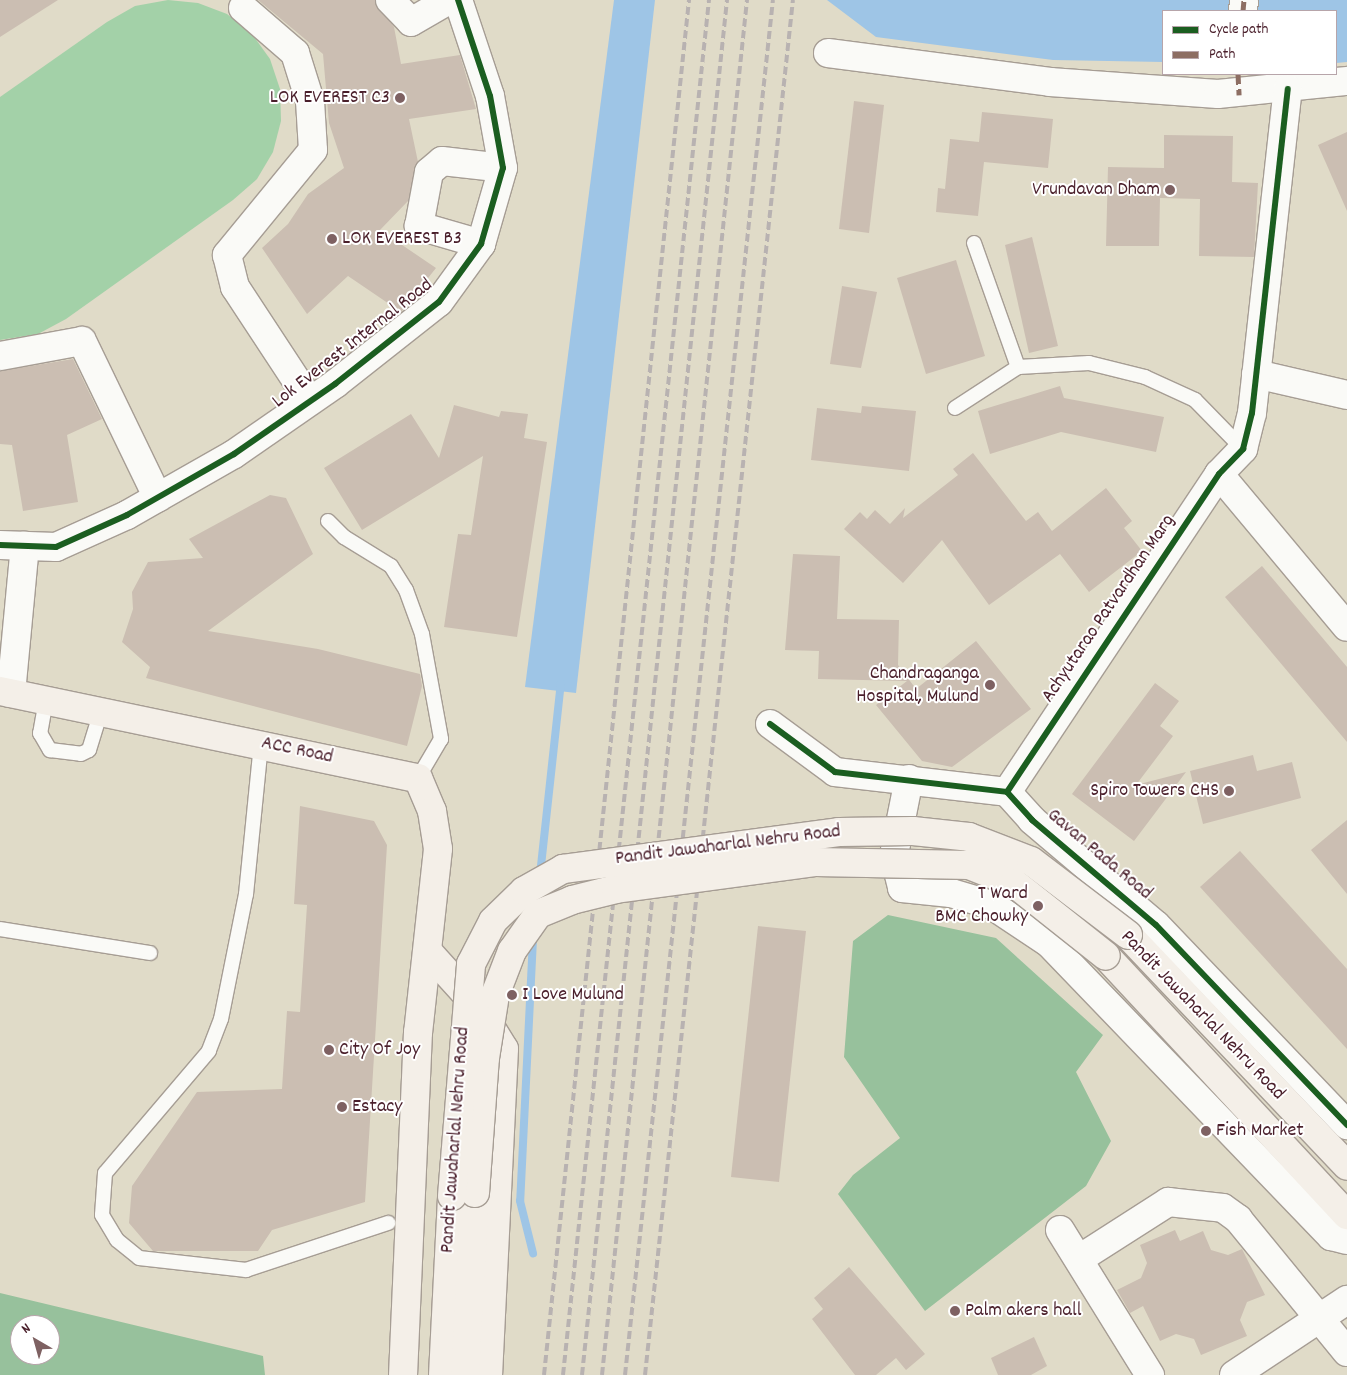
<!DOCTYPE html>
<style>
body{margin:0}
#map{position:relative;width:1347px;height:1375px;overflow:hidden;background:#e0dbc8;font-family:Dekko,sans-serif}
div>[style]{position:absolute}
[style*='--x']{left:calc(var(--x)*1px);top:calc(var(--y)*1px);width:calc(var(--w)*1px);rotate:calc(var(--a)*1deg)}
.green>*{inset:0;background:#a3d1a8}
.forest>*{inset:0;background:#97c19c}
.water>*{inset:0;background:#9ec5e6}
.stream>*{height:8px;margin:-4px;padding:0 4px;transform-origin:4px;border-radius:4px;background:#9ec5e6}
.building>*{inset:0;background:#cbbeb2}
.roads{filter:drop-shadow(1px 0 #a69d94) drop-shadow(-1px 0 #a69d94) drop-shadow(0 1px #a69d94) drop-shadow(0 -1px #a69d94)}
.lane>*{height:14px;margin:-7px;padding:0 7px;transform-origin:7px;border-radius:7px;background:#fafaf7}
.street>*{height:28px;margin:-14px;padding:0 14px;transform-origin:14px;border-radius:14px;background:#fafaf7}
.secondary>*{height:28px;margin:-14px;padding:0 14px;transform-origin:14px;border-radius:14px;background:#f4efe8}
.rail>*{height:4px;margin-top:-2px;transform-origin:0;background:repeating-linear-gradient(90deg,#b8b2b1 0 8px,transparent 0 12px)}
.bridges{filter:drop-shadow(1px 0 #a69d94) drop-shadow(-1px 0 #a69d94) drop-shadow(0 1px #a69d94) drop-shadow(0 -1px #a69d94)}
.secondary-bridge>*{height:28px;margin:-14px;padding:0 14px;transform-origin:14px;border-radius:14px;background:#f4efe8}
.quiet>*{height:5px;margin-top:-2.5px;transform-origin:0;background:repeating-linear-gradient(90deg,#8d6e63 0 10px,transparent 0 15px)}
.cycleway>*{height:6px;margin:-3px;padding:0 3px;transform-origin:3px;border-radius:3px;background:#1b5e20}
.dots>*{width:14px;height:14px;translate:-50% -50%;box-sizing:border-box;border:2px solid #fff;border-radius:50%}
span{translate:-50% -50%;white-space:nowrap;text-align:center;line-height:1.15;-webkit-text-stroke:4px #fff;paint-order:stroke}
.poi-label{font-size:20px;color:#4a1f2b}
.right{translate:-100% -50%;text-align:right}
.left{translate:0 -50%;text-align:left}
.street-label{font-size:20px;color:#4a1f2b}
.legend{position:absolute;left:1162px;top:10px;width:175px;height:65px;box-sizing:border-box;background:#fff;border:1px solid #b7a5aa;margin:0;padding:6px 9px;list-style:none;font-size:15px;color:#4a1f2b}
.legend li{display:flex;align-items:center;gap:10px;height:25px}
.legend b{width:25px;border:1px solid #b7a5aa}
.north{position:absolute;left:10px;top:1315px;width:50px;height:50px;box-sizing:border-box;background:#fff;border:1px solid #b7a5aa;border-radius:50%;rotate:322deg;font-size:14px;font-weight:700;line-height:20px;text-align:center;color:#4a1f2b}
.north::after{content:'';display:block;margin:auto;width:18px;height:22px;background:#7e6162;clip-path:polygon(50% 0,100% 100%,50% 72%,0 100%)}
</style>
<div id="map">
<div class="green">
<div style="clip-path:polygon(168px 0,198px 3px,227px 14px,252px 34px,270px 59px,280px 89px,281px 121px,273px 152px,257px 179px,233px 200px,66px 319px,38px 334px,0 340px,0 97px,107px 22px,135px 6px)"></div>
</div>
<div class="forest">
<div style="clip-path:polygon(888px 915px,996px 938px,1103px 1035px,1076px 1072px,1111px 1141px,1086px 1186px,925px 1311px,838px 1194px,853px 1175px,900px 1138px,844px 1057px,853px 941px)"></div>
<div style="clip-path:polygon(evenodd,0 1293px,263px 1356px,265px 1375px,0 1375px,0 1293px,20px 1325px,50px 1325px,50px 1355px,20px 1355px,20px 1325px)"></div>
</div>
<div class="water">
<div style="clip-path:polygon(614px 0,655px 0,576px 693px,525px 687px)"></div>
<div style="clip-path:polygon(827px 0,1347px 0,1347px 62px,1336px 63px,1336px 11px,1163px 11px,1163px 62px,1053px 60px,876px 37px)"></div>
</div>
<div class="stream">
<div style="--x:540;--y:875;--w:193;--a:-83.8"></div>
<div style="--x:533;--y:939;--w:262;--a:92.8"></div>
<div style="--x:520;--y:1201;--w:54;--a:76"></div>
</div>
<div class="building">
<div style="clip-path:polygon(0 0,58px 0,0 37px)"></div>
<div style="clip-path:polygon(258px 0,375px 0,394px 27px,401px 64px,460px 55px,476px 109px,409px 119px,418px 162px,408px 201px,380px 230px,436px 268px,401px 312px,348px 276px,307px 314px,262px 248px,288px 224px,308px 194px,344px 168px,329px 123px,323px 54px)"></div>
<div style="clip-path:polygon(854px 101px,884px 105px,869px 233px,839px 229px)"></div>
<div style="clip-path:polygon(982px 112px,1053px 119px,1048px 168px,984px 162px,978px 216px,936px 212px,938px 188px,945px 189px,950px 139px,979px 142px)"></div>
<div style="clip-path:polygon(1347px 132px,1347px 211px,1318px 145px)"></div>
<div style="clip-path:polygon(1164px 135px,1233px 136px,1232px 182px,1258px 183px,1254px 257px,1199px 256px,1200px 199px,1160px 198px,1159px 246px,1106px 246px,1108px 167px,1164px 168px)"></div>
<div style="clip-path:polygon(1032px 237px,1058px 346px,1029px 353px,1005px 245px)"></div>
<div style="clip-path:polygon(956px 260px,985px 356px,926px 374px,897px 278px)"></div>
<div style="clip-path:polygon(842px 286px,877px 292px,861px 368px,830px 364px)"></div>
<div style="clip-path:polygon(73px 359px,102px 419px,67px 435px,78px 502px,23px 511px,12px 445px,0 444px,0 371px)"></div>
<div style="clip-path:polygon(1060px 386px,1064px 398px,1164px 417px,1156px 452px,1061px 432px,990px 454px,978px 411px)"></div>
<div style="clip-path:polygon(454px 405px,499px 417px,501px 411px,528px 414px,524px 438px,547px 442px,517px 637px,444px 627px,458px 534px,471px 535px,483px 456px,362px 530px,324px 468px,411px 414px,439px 458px)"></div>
<div style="clip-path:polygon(862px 406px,916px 411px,909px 471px,811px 460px,817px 408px,861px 413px)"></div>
<div style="clip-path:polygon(973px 453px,1026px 521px,1038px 512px,1052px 531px,1106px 488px,1132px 521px,1124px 528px,1142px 551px,1089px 592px,1060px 554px,989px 605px,942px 540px,903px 583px,844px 529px,860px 512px,867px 519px,875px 510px,890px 524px,905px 508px,903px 518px,958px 475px,953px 469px)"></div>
<div style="clip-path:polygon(270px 495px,286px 498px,313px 554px,208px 631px,318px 649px,420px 674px,422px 686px,407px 746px,146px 678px,150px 667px,122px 642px,133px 609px,132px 592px,148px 562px,203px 558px,189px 539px)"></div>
<div style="clip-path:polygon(793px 554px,840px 556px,837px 619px,899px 620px,898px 665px,916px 689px,976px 641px,1031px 709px,952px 767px,922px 761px,876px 705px,907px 681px,818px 679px,819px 651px,785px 650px)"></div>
<div style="clip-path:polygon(1262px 566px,1347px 667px,1347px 742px,1225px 597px)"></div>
<div style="clip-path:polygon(1155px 683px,1179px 701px,1160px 726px,1173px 736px,1136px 785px,1186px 772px,1134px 841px,1072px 794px)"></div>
<div style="clip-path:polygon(1253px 755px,1257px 771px,1292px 762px,1301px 798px,1203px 824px,1190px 771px)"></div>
<div style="clip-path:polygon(300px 806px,374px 821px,387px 845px,365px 1202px,272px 1230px,258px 1251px,153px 1251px,129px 1223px,132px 1186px,197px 1092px,282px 1089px,287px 1011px,300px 1012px,307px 905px,294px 904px)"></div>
<div style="clip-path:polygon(1347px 820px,1347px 894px,1311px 850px)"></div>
<div style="clip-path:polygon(1240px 851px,1347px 969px,1347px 1049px,1200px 887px)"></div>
<div style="clip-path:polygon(758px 926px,806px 931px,779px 1182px,731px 1177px)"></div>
<div style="clip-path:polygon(1175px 1230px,1180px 1241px,1203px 1231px,1211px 1250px,1228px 1255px,1242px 1249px,1265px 1295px,1247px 1302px,1240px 1320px,1247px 1336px,1201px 1355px,1194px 1339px,1176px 1334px,1160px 1341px,1143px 1306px,1130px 1313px,1117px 1290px,1141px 1278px,1147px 1263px,1140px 1245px)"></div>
<div style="clip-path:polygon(849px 1267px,925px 1354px,906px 1370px,896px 1358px,876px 1375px,855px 1375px,812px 1319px,823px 1309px,814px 1298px)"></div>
<div style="clip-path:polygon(1034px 1337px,1047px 1366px,1031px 1375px,998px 1375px,991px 1358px)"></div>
</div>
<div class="roads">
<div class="lane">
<div style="--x:974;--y:243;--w:132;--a:70.5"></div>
<div style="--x:955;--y:408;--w:75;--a:-33.1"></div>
<div style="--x:1018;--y:367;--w:71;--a:-3.2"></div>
<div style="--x:1089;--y:363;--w:58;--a:14"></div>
<div style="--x:1145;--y:377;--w:55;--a:24.7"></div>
<div style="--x:1195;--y:400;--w:69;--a:45.6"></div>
<div style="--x:328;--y:521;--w:23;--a:45"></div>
<div style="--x:344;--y:537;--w:55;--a:31.7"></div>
<div style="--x:391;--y:566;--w:28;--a:58"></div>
<div style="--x:406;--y:590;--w:47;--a:70"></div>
<div style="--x:422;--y:634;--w:107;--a:79.7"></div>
<div style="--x:441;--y:739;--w:45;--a:120.5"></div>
<div style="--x:46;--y:700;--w:34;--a:100"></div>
<div style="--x:40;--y:733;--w:20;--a:60"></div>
<div style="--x:50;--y:750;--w:31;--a:7"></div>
<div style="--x:81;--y:754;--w:9;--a:-27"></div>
<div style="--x:89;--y:750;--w:41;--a:-72.9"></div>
<div style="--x:261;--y:744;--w:151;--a:95.7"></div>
<div style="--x:246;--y:894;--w:127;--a:101.3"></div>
<div style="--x:221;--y:1019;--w:34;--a:111"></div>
<div style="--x:209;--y:1051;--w:160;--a:130.4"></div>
<div style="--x:105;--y:1173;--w:42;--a:94.1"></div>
<div style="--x:102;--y:1215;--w:29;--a:59"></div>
<div style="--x:117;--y:1240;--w:28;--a:39"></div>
<div style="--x:139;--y:1258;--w:108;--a:6.4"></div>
<div style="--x:246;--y:1270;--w:150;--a:-18.3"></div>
<div style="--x:0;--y:929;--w:152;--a:9.1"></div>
</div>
<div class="street">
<div style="--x:390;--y:0;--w:30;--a:46"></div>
<div style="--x:411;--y:22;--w:44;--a:-30.1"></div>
<div style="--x:243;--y:8;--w:69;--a:40.9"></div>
<div style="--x:295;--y:53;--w:50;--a:72.6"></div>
<div style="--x:310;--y:101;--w:49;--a:86.5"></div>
<div style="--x:313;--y:150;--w:136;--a:129.3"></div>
<div style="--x:227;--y:255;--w:33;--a:76"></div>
<div style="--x:235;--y:287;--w:136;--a:56.7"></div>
<div style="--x:1243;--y:11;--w:11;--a:-85"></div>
<div style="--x:828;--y:53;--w:224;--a:7.4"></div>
<div style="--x:1050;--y:82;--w:168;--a:4.1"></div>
<div style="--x:1218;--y:94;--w:130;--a:-5.8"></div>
<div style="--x:481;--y:244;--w:65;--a:-163.8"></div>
<div style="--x:419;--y:226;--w:55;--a:-79.5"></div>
<div style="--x:429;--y:172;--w:17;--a:-40"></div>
<div style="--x:442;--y:161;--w:61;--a:6.5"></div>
<div style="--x:0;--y:356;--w:83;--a:-10.4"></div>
<div style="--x:82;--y:341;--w:174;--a:64.2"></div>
<div style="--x:1256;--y:374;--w:93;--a:13"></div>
<div style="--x:1219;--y:474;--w:199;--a:50.1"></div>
<div style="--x:0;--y:545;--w:56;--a:2"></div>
<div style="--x:56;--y:547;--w:78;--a:-24.3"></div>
<div style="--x:127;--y:515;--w:123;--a:-29.7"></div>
<div style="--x:234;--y:454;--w:123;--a:-34.7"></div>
<div style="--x:335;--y:384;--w:132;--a:-38.3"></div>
<div style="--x:439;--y:302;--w:72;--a:-54.1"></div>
<div style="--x:481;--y:244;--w:79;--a:-73.9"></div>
<div style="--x:503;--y:168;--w:73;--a:-100.2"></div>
<div style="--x:490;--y:96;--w:101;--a:-108.4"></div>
<div style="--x:11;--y:693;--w:148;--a:-84.6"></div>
<div style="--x:770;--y:724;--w:81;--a:36.4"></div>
<div style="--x:835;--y:772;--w:173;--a:6.6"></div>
<div style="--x:1007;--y:792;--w:38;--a:48"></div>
<div style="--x:1032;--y:820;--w:162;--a:40.3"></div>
<div style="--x:1156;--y:925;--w:277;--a:46.3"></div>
<div style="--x:909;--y:779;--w:77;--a:101.2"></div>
<div style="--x:894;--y:855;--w:34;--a:76"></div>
<div style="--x:902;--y:888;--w:49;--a:5.8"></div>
<div style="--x:951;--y:893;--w:43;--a:16.3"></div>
<div style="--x:992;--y:905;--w:69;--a:33.7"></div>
<div style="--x:1049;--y:943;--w:407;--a:46.1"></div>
<div style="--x:1331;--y:1236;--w:16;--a:14"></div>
<div style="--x:1007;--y:792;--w:382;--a:-56.3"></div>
<div style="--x:1219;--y:474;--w:35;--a:-46"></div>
<div style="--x:1243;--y:449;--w:37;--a:-76"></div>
<div style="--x:1252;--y:413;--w:326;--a:-83.7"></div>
<div style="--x:1060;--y:1230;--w:171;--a:58.2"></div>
<div style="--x:1079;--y:1259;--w:106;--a:-32.6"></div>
<div style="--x:1168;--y:1202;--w:55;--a:6.2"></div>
<div style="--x:1223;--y:1208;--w:19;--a:36"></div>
<div style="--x:1238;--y:1219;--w:172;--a:50.7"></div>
<div style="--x:1234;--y:1375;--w:136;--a:-33.6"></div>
</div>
<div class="secondary">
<div style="--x:0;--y:691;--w:427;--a:11.8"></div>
<div style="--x:418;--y:778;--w:36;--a:67"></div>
<div style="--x:432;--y:811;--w:38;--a:81"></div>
<div style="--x:438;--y:849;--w:184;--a:96.2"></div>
<div style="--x:418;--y:1032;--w:343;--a:92.5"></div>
<div style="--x:1128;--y:935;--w:318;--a:46.5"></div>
<div style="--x:430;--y:954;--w:72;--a:47.8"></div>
<div style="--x:478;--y:1007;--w:49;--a:58.2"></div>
<div style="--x:504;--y:1049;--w:326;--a:92.8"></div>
<div style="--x:1106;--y:956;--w:354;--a:47.1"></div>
<div style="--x:443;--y:1375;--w:179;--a:-87.1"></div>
<div style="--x:465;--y:1375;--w:182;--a:-86.9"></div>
</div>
</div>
<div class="rail">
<div style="--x:544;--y:1375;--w:1383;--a:-83.98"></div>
<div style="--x:563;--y:1375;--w:1383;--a:-83.94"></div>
<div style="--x:582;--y:1375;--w:1383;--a:-83.98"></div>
<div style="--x:602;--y:1375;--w:1383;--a:-83.98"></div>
<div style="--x:625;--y:1375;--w:1383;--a:-83.86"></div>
<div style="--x:645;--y:1375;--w:1383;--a:-83.86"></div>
</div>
<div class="bridges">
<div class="secondary-bridge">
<div style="--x:475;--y:1193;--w:135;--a:-85.8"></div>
<div style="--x:485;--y:1058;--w:64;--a:-81"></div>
<div style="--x:495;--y:995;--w:47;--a:-68.9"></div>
<div style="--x:512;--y:951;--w:45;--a:-54.9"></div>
<div style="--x:538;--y:914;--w:37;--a:-22"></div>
<div style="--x:572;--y:900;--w:45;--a:-14"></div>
<div style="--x:616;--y:889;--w:202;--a:-7.7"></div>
<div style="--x:816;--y:862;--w:153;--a:1.1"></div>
<div style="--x:969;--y:865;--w:48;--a:21.8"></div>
<div style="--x:1014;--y:883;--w:117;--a:38.4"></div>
<div style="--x:452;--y:1196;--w:233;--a:-85.3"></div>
<div style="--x:471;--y:964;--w:48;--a:-62.9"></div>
<div style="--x:493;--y:921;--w:43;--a:-44.1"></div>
<div style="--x:524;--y:891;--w:45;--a:-29.4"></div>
<div style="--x:563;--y:869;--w:278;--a:-7.6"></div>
<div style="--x:839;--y:832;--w:74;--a:-0.8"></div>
<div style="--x:913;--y:831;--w:56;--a:6.1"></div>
<div style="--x:969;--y:837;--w:66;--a:21.2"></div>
<div style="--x:1031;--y:861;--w:122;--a:37.3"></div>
</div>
</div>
<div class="quiet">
<div style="--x:1243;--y:11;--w:11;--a:-85"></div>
<div style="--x:1238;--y:74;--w:21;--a:87"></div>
</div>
<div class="cycleway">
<div style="--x:0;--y:545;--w:56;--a:2"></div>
<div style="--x:56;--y:547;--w:78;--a:-24.3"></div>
<div style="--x:127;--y:515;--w:123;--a:-29.7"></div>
<div style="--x:234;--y:454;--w:123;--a:-34.7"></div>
<div style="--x:335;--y:384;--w:132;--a:-38.3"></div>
<div style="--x:439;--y:302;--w:72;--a:-54.1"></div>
<div style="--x:481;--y:244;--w:79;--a:-73.9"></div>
<div style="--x:503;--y:168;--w:73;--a:-100.2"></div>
<div style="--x:490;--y:96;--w:101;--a:-108.4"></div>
<div style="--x:770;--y:724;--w:81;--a:36.4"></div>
<div style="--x:835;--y:772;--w:173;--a:6.6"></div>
<div style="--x:1007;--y:792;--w:38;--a:48"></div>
<div style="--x:1032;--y:820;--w:162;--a:40.3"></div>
<div style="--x:1156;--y:925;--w:277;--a:46.3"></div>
<div style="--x:1007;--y:792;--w:382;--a:-56.3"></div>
<div style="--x:1219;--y:474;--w:35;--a:-46"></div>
<div style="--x:1243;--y:449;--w:37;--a:-76"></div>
<div style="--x:1252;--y:413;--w:326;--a:-83.7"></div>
</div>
<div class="dots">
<div style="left:400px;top:98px;background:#7e6162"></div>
<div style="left:1170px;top:190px;background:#7e6162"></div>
<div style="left:332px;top:239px;background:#7e6162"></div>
<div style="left:990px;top:685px;background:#7e6162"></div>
<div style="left:1229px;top:791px;background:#7e6162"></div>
<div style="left:1038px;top:906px;background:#7e6162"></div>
<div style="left:512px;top:995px;background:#7e6162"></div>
<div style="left:329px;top:1050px;background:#7e6162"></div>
<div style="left:342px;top:1107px;background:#7e6162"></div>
<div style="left:1206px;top:1131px;background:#7e6162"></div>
<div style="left:955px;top:1311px;background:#7e6162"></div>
</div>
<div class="poi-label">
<span class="right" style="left:390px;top:98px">LOK EVEREST C3</span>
<span class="right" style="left:1160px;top:190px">Vrundavan Dham</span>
<span class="left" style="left:342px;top:239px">LOK EVEREST B3</span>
<span class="right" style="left:979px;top:686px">Chandraganga<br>Hospital, Mulund</span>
<span class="right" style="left:1219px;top:791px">Spiro Towers CHS</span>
<span class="right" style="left:1028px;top:906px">T Ward<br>BMC Chowky</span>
<span class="left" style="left:522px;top:995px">I Love Mulund</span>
<span class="left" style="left:339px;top:1050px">City Of Joy</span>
<span class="left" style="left:352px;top:1107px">Estacy</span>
<span class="left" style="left:1216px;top:1131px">Fish Market</span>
<span class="left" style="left:965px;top:1311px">Palm akers hall</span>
</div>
<div class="street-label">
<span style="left:353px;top:344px;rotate:-38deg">Lok Everest Internal Road</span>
<span style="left:1109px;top:609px;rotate:-56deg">Achyutarao Patvardhan Marg</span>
<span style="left:297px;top:751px;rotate:12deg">ACC Road</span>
<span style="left:728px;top:846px;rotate:-7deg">Pandit Jawaharlal Nehru Road</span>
<span style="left:1099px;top:855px;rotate:40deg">Gavan Pada Road</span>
<span style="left:1202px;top:1016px;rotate:46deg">Pandit Jawaharlal Nehru Road</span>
<span style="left:456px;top:1140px;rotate:-86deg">Pandit Jawaharlal Nehru Road</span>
</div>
<ul class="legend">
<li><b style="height:6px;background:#1b5e20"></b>Cycle path</li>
<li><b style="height:6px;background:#8d6e63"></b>Path</li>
</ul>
<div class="north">N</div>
</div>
